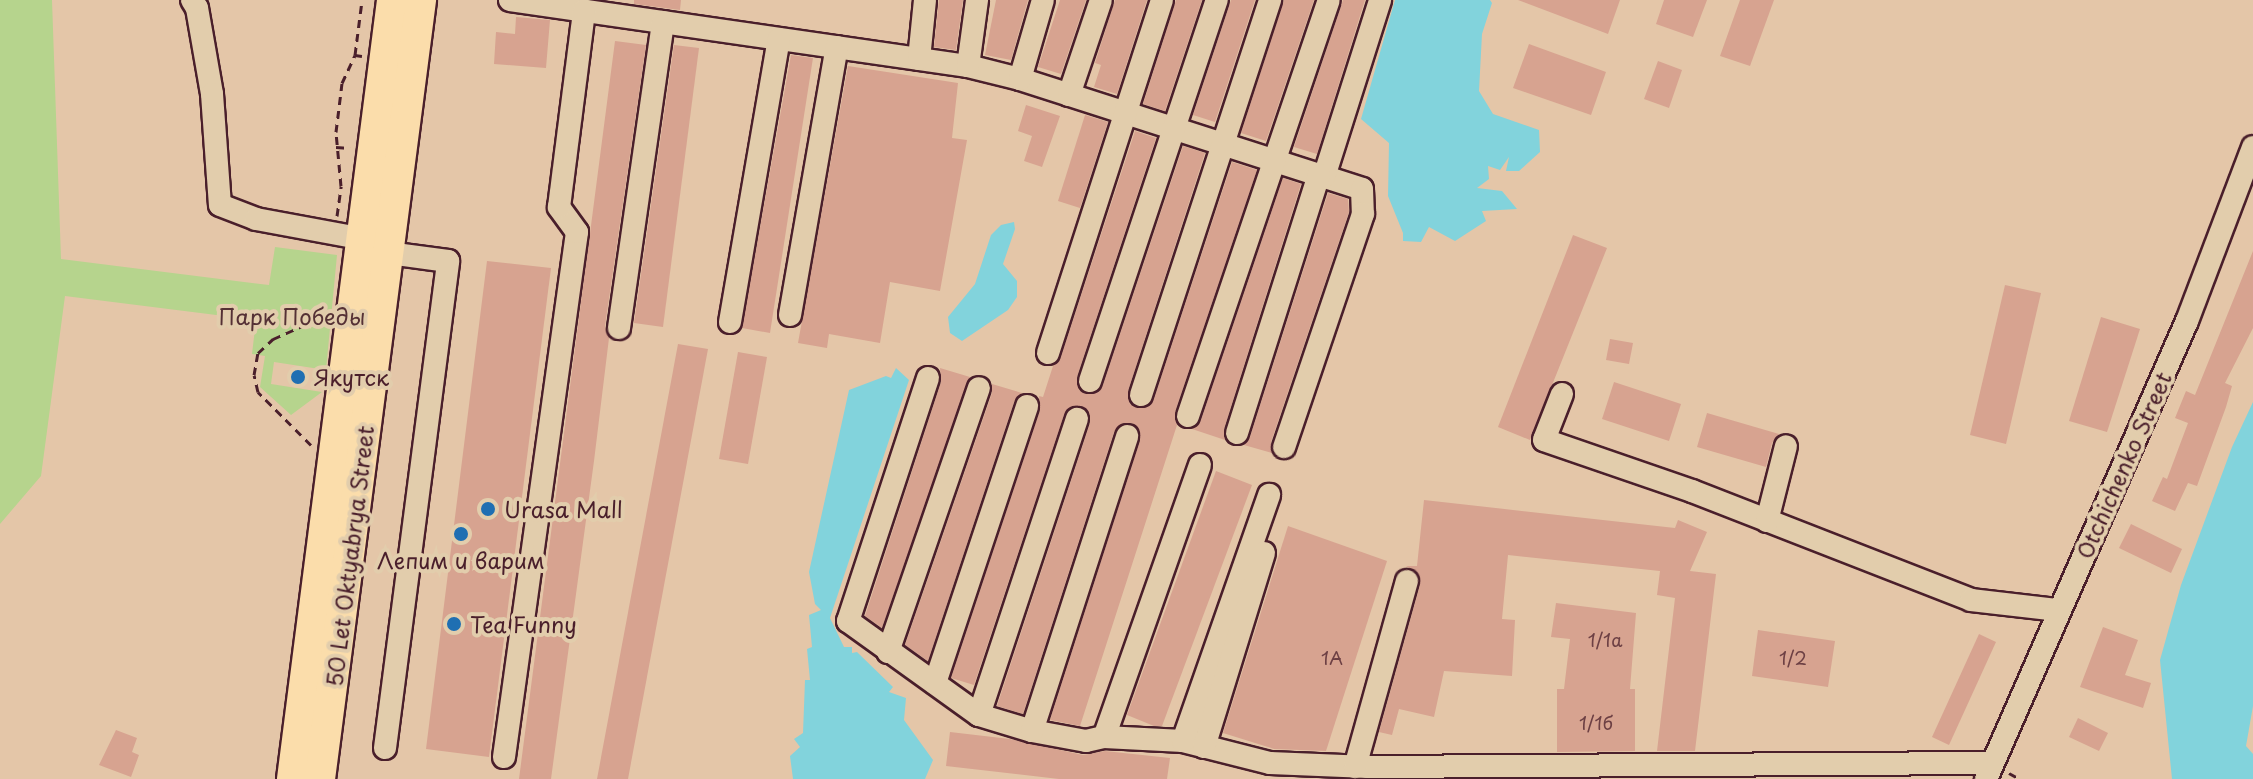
<!DOCTYPE html>
<meta charset="utf-8">
<style>
body{margin:0}
#map{position:relative;width:2253px;height:779px;overflow:hidden;background:#e4c6a8;font-family:"Playpen Sans",sans-serif}
div>[style]{position:absolute}
[style*='--x']{left:calc(var(--x)*1px);top:calc(var(--y)*1px);width:calc(var(--w)*1px);rotate:calc(var(--a)*1deg)}
.green>*{inset:0;background:#b6d48d}
.water>*{inset:0;background:#82d3dc}
.building>*{inset:0;background:#d7a390}
.path>*{height:3px;margin-top:-1.5px;transform-origin:0;background:repeating-linear-gradient(90deg,#4a1f2b 0 8px,transparent 0 14px)}
.roads{filter:drop-shadow(2px 0 #4a1f2b) drop-shadow(-2px 0 #4a1f2b) drop-shadow(0 2px #4a1f2b) drop-shadow(0 -2px #4a1f2b)}
.minor>*{height:22px;margin:-11px;padding:0 11px;transform-origin:11px;border-radius:11px;background:#e2cdac}
.major>*{height:30px;margin:-15px;padding:0 15px;transform-origin:15px;border-radius:15px;background:#fbddab}
.dots>*{width:22px;height:22px;translate:-50% -50%;box-sizing:border-box;border:4px solid #e2cdac;border-radius:50%}
span{translate:-50% -50%;white-space:nowrap;text-align:center;line-height:1.15;-webkit-text-stroke:8px #e2cdac;paint-order:stroke}
.number-label{font-size:18px;color:#6d4044}
.number-label span{-webkit-text-stroke-width:0}
.park-label{font-size:22px;color:#553135}
.poi-label{font-size:22px;color:#4a1f2b}
.left{translate:0 -50%;text-align:left}
.street-label{font-size:22px;color:#4a1f2b}
</style>
<div id="map">
<div class="green">
<div style="clip-path:polygon(0 0,52px 0,61px 259px,269px 285px,275px 247px,337px 255px,326px 370px,274px 362px,271px 384px,322px 392px,291px 415px,260px 387px,265px 356px,252px 354px,256px 320px,65px 296px,41px 476px,0 524px)"></div>
</div>
<div class="water">
<div style="clip-path:polygon(1395px 0,1490px 0,1492px 3px,1482px 34px,1479px 91px,1493px 114px,1539px 130px,1540px 152px,1519px 171px,1506px 171px,1509px 157px,1500px 170px,1488px 166px,1489px 179px,1477px 188px,1502px 191px,1517px 209px,1482px 211px,1486px 221px,1455px 241px,1429px 227px,1421px 242px,1403px 241px,1403px 233px,1388px 196px,1389px 143px,1361px 119px)"></div>
<div style="clip-path:polygon(1014px 222px,1015px 229px,1003px 264px,1017px 281px,1017px 297px,1008px 310px,962px 341px,950px 333px,948px 317px,975px 284px,991px 235px,1001px 225px)"></div>
<div style="clip-path:polygon(896px 368px,909px 380px,830px 618px,844px 647px,852px 647px,852px 653px,857px 652px,893px 687px,889px 692px,906px 698px,904px 720px,933px 760px,925px 779px,793px 779px,790px 756px,800px 747px,794px 739px,803px 733px,805px 680px,810px 680px,807px 649px,812px 647px,809px 615px,821px 610px,815px 604px,809px 572px,849px 390px,886px 376px,891px 378px)"></div>
<div style="clip-path:polygon(2253px 402px,2253px 706px,2246px 746px,2253px 754px,2253px 779px,2172px 779px,2160px 660px,2181px 585px,2232px 447px)"></div>
</div>
<div class="building">
<div style="clip-path:polygon(634px 0,681px 0,680px 10px,634px 4px)"></div>
<div style="clip-path:polygon(939px 0,963px 0,956px 50px,934px 47px)"></div>
<div style="clip-path:polygon(996px 0,1028px 0,1011px 60px,985px 55px)"></div>
<div style="clip-path:polygon(1060px 0,1086px 0,1061px 74px,1038px 67px)"></div>
<div style="clip-path:polygon(1115px 0,1147px 0,1117px 94px,1094px 87px,1101px 65px,1095px 63px)"></div>
<div style="clip-path:polygon(1176px 0,1202px 0,1165px 111px,1143px 104px)"></div>
<div style="clip-path:polygon(1231px 0,1255px 0,1215px 122px,1193px 115px)"></div>
<div style="clip-path:polygon(1284px 0,1314px 0,1266px 141px,1241px 133px)"></div>
<div style="clip-path:polygon(1343px 0,1365px 0,1317px 154px,1294px 147px)"></div>
<div style="clip-path:polygon(1518px 0,1620px 0,1608px 34px)"></div>
<div style="clip-path:polygon(1664px 0,1707px 0,1693px 37px,1656px 24px)"></div>
<div style="clip-path:polygon(1740px 0,1774px 0,1750px 66px,1720px 56px)"></div>
<div style="clip-path:polygon(516px 17px,550px 20px,546px 68px,494px 64px,496px 32px,515px 34px)"></div>
<div style="clip-path:polygon(615px 41px,646px 45px,605px 326px,609px 338px,594px 461px,551px 779px,519px 779px)"></div>
<div style="clip-path:polygon(1529px 44px,1606px 72px,1591px 115px,1513px 88px)"></div>
<div style="clip-path:polygon(674px 45px,699px 48px,663px 327px,634px 323px)"></div>
<div style="clip-path:polygon(791px 55px,813px 58px,770px 333px,742px 328px)"></div>
<div style="clip-path:polygon(1658px 61px,1682px 70px,1669px 108px,1644px 99px)"></div>
<div style="clip-path:polygon(848px 66px,958px 83px,952px 138px,967px 140px,940px 291px,890px 282px,880px 343px,829px 334px,827px 348px,798px 343px)"></div>
<div style="clip-path:polygon(1026px 105px,1060px 116px,1042px 167px,1024px 161px,1032px 136px,1018px 131px)"></div>
<div style="clip-path:polygon(1085px 115px,1108px 122px,1080px 208px,1058px 201px)"></div>
<div style="clip-path:polygon(1135px 131px,1156px 138px,1077px 377px,1079px 390px,1086px 394px,1099px 392px,1103px 385px,1183px 146px,1205px 153px,1128px 391px,1130px 404px,1137px 408px,1150px 406px,1154px 399px,1232px 162px,1257px 170px,1175px 412px,1177px 425px,1080px 726px,1050px 720px,1140px 440px,1140px 432px,1132px 423px,1123px 423px,1114px 432px,1023px 714px,997px 706px,1090px 423px,1090px 415px,1082px 406px,1073px 406px,1064px 415px,974px 685px,951px 678px,1040px 410px,1039px 396px,1043px 397px,1053px 366px,1061px 357px)"></div>
<div style="clip-path:polygon(1283px 178px,1301px 184px,1224px 429px,1225px 440px,1192px 429px,1201px 420px)"></div>
<div style="clip-path:polygon(1328px 193px,1348px 199px,1349px 212px,1271px 442px,1272px 453px,1244px 445px,1250px 437px)"></div>
<div style="clip-path:polygon(1573px 235px,1607px 248px,1530px 440px,1498px 427px)"></div>
<div style="clip-path:polygon(2253px 251px,2253px 328px,2225px 383px,2232px 386px,2226px 407px,2197px 486px,2188px 483px,2175px 511px,2152px 501px,2163px 477px,2167px 479px,2188px 423px,2175px 418px,2186px 391px,2195px 395px)"></div>
<div style="clip-path:polygon(487px 261px,551px 268px,489px 757px,426px 749px)"></div>
<div style="clip-path:polygon(2005px 285px,2041px 293px,2006px 444px,1970px 435px)"></div>
<div style="clip-path:polygon(2101px 317px,2140px 329px,2107px 432px,2069px 421px)"></div>
<div style="clip-path:polygon(1610px 339px,1633px 343px,1629px 364px,1606px 360px)"></div>
<div style="clip-path:polygon(678px 344px,708px 349px,628px 779px,597px 779px)"></div>
<div style="clip-path:polygon(738px 352px,767px 357px,748px 464px,719px 459px)"></div>
<div style="clip-path:polygon(940px 368px,970px 377px,882px 628px,865px 616px,941px 382px)"></div>
<div style="clip-path:polygon(1614px 382px,1681px 404px,1669px 441px,1602px 419px)"></div>
<div style="clip-path:polygon(992px 384px,1022px 393px,1014px 402px,928px 661px,905px 645px,992px 393px)"></div>
<div style="clip-path:polygon(1707px 413px,1779px 434px,1772px 443px,1766px 467px,1697px 447px)"></div>
<div style="clip-path:polygon(1216px 471px,1252px 485px,1162px 726px,1154px 726px,1127px 715px)"></div>
<div style="clip-path:polygon(1424px 500px,1675px 528px,1678px 520px,1707px 532px,1690px 571px,1716px 574px,1695px 751px,1657px 751px,1675px 598px,1657px 595px,1660px 571px,1508px 555px,1502px 619px,1515px 620px,1512px 676px,1444px 671px,1434px 717px,1399px 709px,1392px 735px,1379px 732px,1420px 585px,1417px 572px,1406px 566px,1417px 566px)"></div>
<div style="clip-path:polygon(2131px 524px,2182px 549px,2171px 573px,2119px 548px)"></div>
<div style="clip-path:polygon(1288px 526px,1387px 561px,1326px 751px,1274px 749px,1223px 733px)"></div>
<div style="clip-path:polygon(1556px 603px,1636px 613px,1630px 689px,1635px 689px,1635px 751px,1557px 752px,1557px 689px,1564px 689px,1570px 639px,1551px 637px)"></div>
<div style="clip-path:polygon(2103px 627px,2138px 640px,2125px 675px,2151px 683px,2143px 708px,2080px 687px)"></div>
<div style="clip-path:polygon(1758px 630px,1835px 641px,1828px 687px,1752px 676px)"></div>
<div style="clip-path:polygon(1979px 634px,1996px 642px,1949px 745px,1932px 737px)"></div>
<div style="clip-path:polygon(2078px 718px,2108px 733px,2099px 751px,2069px 737px)"></div>
<div style="clip-path:polygon(116px 730px,137px 738px,132px 752px,139px 755px,131px 777px,99px 765px)"></div>
<div style="clip-path:polygon(950px 732px,1010px 739px,1083px 755px,1105px 751px,1170px 758px,1167px 779px,1059px 779px,946px 766px)"></div>
</div>
<div class="path">
<div style="--x:355;--y:55;--w:55;--a:-82.7"></div>
<div style="--x:336;--y:147;--w:14;--a:4"></div>
<div style="--x:337;--y:216;--w:30;--a:-82"></div>
<div style="--x:341;--y:186;--w:54;--a:-95.3"></div>
<div style="--x:336;--y:132;--w:49;--a:-83"></div>
<div style="--x:342;--y:83;--w:31;--a:-65"></div>
<div style="--x:355;--y:55;--w:7;--a:8"></div>
<div style="--x:311;--y:445;--w:75;--a:-135"></div>
<div style="--x:258;--y:392;--w:17;--a:-103"></div>
<div style="--x:254;--y:375;--w:22;--a:-80"></div>
<div style="--x:258;--y:353;--w:21;--a:-43"></div>
<div style="--x:273;--y:339;--w:59;--a:-24"></div>
<div style="--x:2009;--y:773;--w:13;--a:29"></div>
</div>
<div class="roads">
<div class="minor">
<div style="--x:192;--y:0;--w:9;--a:58"></div>
<div style="--x:197;--y:8;--w:87;--a:80.1"></div>
<div style="--x:212;--y:94;--w:111;--a:85.9"></div>
<div style="--x:220;--y:205;--w:39;--a:21"></div>
<div style="--x:256;--y:219;--w:110;--a:10.5"></div>
<div style="--x:510;--y:0;--w:463;--a:8.2"></div>
<div style="--x:968;--y:66;--w:54;--a:14"></div>
<div style="--x:1020;--y:79;--w:359;--a:17.8"></div>
<div style="--x:1362;--y:189;--w:25;--a:88"></div>
<div style="--x:1363;--y:214;--w:246;--a:108.7"></div>
<div style="--x:919;--y:59;--w:59;--a:-84.2"></div>
<div style="--x:968;--y:66;--w:67;--a:-82.2"></div>
<div style="--x:1020;--y:79;--w:82;--a:-73.8"></div>
<div style="--x:1069;--y:95;--w:100;--a:-71.4"></div>
<div style="--x:1324;--y:177;--w:186;--a:-72.4"></div>
<div style="--x:790;--y:315;--w:272;--a:-80.1"></div>
<div style="--x:730;--y:322;--w:287;--a:-80.2"></div>
<div style="--x:619;--y:328;--w:309;--a:-81.8"></div>
<div style="--x:1048;--y:353;--w:371;--a:-72.1"></div>
<div style="--x:928;--y:378;--w:256;--a:108.2"></div>
<div style="--x:848;--y:621;--w:161;--a:35.7"></div>
<div style="--x:979;--y:715;--w:55;--a:16.8"></div>
<div style="--x:1032;--y:731;--w:55;--a:10.5"></div>
<div style="--x:1086;--y:741;--w:18;--a:-13"></div>
<div style="--x:1090;--y:381;--w:402;--a:-71.6"></div>
<div style="--x:1562;--y:394;--w:49;--a:111.4"></div>
<div style="--x:1544;--y:440;--w:157;--a:19"></div>
<div style="--x:1692;--y:491;--w:300;--a:21.3"></div>
<div style="--x:1971;--y:600;--w:88;--a:6.6"></div>
<div style="--x:1141;--y:395;--w:416;--a:-71.9"></div>
<div style="--x:1188;--y:416;--w:439;--a:-71.3"></div>
<div style="--x:1237;--y:433;--w:271;--a:-72.4"></div>
<div style="--x:1200;--y:465;--w:288;--a:109.4"></div>
<div style="--x:1104;--y:737;--w:79;--a:2.9"></div>
<div style="--x:1183;--y:741;--w:90;--a:14.2"></div>
<div style="--x:1270;--y:763;--w:98;--a:2.3"></div>
<div style="--x:1368;--y:767;--w:623;--a:-0.37"></div>
<div style="--x:1767;--y:521;--w:77;--a:-75.8"></div>
<div style="--x:888;--y:652;--w:279;--a:-71"></div>
<div style="--x:935;--y:683;--w:292;--a:-71.6"></div>
<div style="--x:979;--y:715;--w:312;--a:-71.7"></div>
<div style="--x:1032;--y:731;--w:310;--a:-72.1"></div>
<div style="--x:1183;--y:741;--w:261;--a:-70.7"></div>
<div style="--x:1204;--y:747;--w:203;--a:-72.8"></div>
<div style="--x:385;--y:748;--w:491;--a:-82.6"></div>
<div style="--x:448;--y:261;--w:61;--a:-172.4"></div>
<div style="--x:504;--y:757;--w:530;--a:-82.08"></div>
<div style="--x:577;--y:232;--w:31;--a:-126"></div>
<div style="--x:559;--y:207;--w:198;--a:-82.7"></div>
<div style="--x:1355;--y:767;--w:193;--a:-74.4"></div>
<div style="--x:1986;--y:779;--w:500;--a:-66.31"></div>
<div style="--x:2187;--y:321;--w:186;--a:-69.2"></div>
</div>
<div class="major">
<div style="--x:292;--y:779;--w:785;--a:-82.68"></div>
<div style="--x:320;--y:779;--w:786;--a:-82.61"></div>
</div>
</div>
<div class="dots">
<div style="left:298px;top:377px;background:#1f6fb2"></div>
<div style="left:488px;top:509px;background:#1f6fb2"></div>
<div style="left:461px;top:534px;background:#1f6fb2"></div>
<div style="left:454px;top:624px;background:#1f6fb2"></div>
</div>
<div class="number-label">
<span style="left:1605px;top:640px">1/1а</span>
<span style="left:1332px;top:658px">1А</span>
<span style="left:1793px;top:658px">1/2</span>
<span style="left:1596px;top:723px">1/1б</span>
</div>
<div class="park-label">
<span style="left:292px;top:316px">Парк Победы</span>
</div>
<div class="poi-label">
<span class="left" style="left:314px;top:377px">Якутск</span>
<span class="left" style="left:504px;top:509px">Urasa Mall</span>
<span style="left:461px;top:560px">Лепим и варим</span>
<span class="left" style="left:470px;top:624px">Tea Funny</span>
</div>
<div class="street-label">
<span style="left:2123px;top:465px;rotate:-66deg">Otchichenko Street</span>
<span style="left:349px;top:556px;rotate:-83deg">50 Let Oktyabrya Street</span>
</div>
</div>
